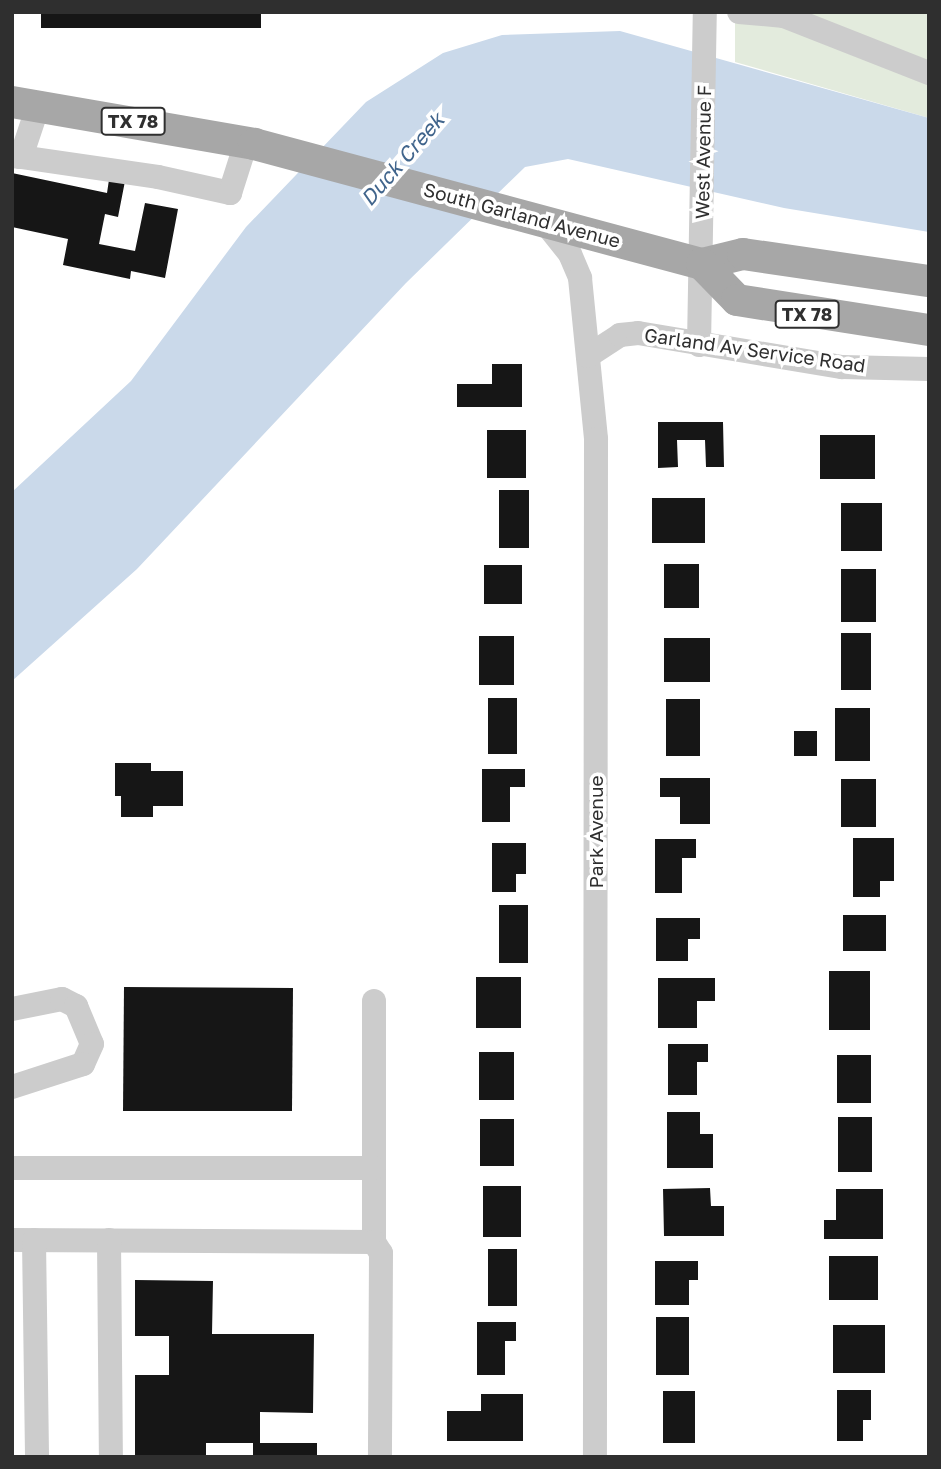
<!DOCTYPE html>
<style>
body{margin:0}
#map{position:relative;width:941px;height:1469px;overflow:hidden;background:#fff;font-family:"Golos Text",sans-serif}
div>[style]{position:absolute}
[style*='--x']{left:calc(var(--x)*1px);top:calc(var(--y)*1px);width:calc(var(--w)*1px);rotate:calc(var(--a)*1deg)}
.green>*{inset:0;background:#e3ebdd}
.water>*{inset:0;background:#cad9ea}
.building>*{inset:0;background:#161616}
.minor>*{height:24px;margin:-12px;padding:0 12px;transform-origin:12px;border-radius:12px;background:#ccc}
.major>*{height:32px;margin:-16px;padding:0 16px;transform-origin:16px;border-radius:16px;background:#a7a7a7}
span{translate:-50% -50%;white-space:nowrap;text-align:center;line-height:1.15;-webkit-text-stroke:7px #fff;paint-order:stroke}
.shield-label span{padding:2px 5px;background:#fff;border:2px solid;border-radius:5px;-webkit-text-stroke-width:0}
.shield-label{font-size:18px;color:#2f2f2f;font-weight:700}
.street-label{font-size:19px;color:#2f2f2f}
.water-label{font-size:21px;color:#41658c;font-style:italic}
.frame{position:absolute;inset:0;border:14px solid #2f2f2f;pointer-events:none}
</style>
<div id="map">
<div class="green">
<div style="clip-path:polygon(735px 12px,929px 12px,929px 118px,735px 62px)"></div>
</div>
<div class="water">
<div style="clip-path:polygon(620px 31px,929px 118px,929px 232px,784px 208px,568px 159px,525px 167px,406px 283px,137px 569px,12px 681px,12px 492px,131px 381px,246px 227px,366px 102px,443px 53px,502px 35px)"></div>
</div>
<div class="building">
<div style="clip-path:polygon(41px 12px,261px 12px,261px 28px,41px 28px)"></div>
<div style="clip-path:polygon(12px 173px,107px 193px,110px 173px,126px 176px,118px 217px,105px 214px,99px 244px,135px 251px,145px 203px,178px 209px,165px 278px,131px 271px,130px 279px,63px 265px,68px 239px,12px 227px)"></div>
<div style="clip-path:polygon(492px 364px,522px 364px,522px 407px,457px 407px,457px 384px,492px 384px)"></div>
<div style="clip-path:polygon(658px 422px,723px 422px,724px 467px,706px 467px,705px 440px,677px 440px,678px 467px,658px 468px)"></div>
<div style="clip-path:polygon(487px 430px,526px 430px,526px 478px,487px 478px)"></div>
<div style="clip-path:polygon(820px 435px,875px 435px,875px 479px,820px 479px)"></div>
<div style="clip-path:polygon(499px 490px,529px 490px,529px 548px,499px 548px)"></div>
<div style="clip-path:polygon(652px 498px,705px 498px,705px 543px,652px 543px)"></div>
<div style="clip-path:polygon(841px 503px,882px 503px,882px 551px,841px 551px)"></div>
<div style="clip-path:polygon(664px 564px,699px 564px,699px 608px,664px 608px)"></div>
<div style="clip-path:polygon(484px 565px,522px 565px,522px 604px,484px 604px)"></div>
<div style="clip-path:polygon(841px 569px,876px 569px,876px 622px,841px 622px)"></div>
<div style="clip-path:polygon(841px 633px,871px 633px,871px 690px,841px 690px)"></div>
<div style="clip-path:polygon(479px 636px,514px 636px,514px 685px,479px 685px)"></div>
<div style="clip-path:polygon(664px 638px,710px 638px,710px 682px,664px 682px)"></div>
<div style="clip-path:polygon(488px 698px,517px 698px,517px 754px,488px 754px)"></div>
<div style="clip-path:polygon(666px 699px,700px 699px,700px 756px,666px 756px)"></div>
<div style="clip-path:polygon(835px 708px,870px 708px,870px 761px,835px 761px)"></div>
<div style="clip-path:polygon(794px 731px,817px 731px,817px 756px,794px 756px)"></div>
<div style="clip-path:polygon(115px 763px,151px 763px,151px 771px,183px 771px,183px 806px,153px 806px,153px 817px,121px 817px,121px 796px,115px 796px)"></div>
<div style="clip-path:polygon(482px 769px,525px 769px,525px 787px,510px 787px,510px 822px,482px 822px)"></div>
<div style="clip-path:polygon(660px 778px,710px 778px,710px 824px,680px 824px,680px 797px,660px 797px)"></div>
<div style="clip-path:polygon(841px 779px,876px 779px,876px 827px,841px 827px)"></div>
<div style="clip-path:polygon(853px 838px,894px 838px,894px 881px,880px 881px,880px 897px,853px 897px)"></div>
<div style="clip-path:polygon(655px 839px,696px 839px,696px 858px,682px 858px,682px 893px,655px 893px)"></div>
<div style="clip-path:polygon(492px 843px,526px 843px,526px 874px,516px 874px,516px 892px,492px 892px)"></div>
<div style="clip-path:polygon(499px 905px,528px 905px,528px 963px,499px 963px)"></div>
<div style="clip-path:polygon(843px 915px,886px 915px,886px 951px,843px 951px)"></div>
<div style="clip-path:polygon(656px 918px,700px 918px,700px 939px,688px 939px,688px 961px,656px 961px)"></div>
<div style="clip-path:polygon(829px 971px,870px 971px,870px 1030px,829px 1030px)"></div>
<div style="clip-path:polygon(476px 977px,521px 977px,521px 1028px,476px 1028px)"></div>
<div style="clip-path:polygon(658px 978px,715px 978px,715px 1001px,697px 1001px,697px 1028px,658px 1028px)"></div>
<div style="clip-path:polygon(124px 987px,293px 988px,292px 1111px,123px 1111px)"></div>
<div style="clip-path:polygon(668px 1044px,708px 1044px,708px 1062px,697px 1062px,697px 1095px,668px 1095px)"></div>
<div style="clip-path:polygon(479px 1052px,514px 1052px,514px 1100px,479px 1100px)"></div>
<div style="clip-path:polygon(837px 1055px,871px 1055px,871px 1103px,837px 1103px)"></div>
<div style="clip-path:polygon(667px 1112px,700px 1112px,700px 1134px,713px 1134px,713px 1168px,667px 1168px)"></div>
<div style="clip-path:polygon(838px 1117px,872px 1117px,872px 1172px,838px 1172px)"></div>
<div style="clip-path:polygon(480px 1119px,514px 1119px,514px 1166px,480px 1166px)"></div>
<div style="clip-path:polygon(483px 1186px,521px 1186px,521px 1237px,483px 1237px)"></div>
<div style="clip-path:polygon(710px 1188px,711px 1206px,724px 1206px,724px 1236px,664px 1236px,663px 1189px)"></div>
<div style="clip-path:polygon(836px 1189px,883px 1189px,883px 1239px,824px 1239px,824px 1220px,836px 1220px)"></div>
<div style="clip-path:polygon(488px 1249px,517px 1249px,517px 1306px,488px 1306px)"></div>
<div style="clip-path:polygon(829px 1256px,878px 1256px,878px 1300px,829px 1300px)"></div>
<div style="clip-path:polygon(655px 1261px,698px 1261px,698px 1280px,689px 1280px,689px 1305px,655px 1305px)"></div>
<div style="clip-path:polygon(135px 1280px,213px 1281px,212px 1334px,314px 1334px,313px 1413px,260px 1412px,260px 1443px,317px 1443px,317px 1457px,253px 1457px,253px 1443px,206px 1443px,206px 1457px,135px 1457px,135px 1375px,169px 1375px,169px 1336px,135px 1336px)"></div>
<div style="clip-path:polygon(656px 1317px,689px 1317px,689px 1375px,656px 1375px)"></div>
<div style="clip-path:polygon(477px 1322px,516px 1322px,516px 1341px,505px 1341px,505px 1375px,477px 1375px)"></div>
<div style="clip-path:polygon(833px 1325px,885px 1325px,885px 1373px,833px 1373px)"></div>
<div style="clip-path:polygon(837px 1390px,871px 1390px,871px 1420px,863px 1420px,863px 1441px,837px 1441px)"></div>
<div style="clip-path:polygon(663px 1391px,695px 1391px,695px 1443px,663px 1443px)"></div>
<div style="clip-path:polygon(481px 1394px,523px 1394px,523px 1441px,447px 1441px,447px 1411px,481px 1411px)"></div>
</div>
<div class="minor">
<div style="--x:739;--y:12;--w:45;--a:5.1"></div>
<div style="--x:784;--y:16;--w:156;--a:21.5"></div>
<div style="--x:12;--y:156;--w:9;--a:6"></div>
<div style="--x:21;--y:157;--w:57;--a:-71.6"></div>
<div style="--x:21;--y:157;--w:138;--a:8.3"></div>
<div style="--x:158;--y:177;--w:74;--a:12.5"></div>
<div style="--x:230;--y:193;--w:52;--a:-72.3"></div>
<div style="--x:543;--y:220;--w:43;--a:51.5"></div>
<div style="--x:570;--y:254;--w:26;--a:67"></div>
<div style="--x:580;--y:278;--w:162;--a:84.3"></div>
<div style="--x:596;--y:439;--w:1018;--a:90.06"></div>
<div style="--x:699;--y:345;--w:333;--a:-89"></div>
<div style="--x:588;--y:356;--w:38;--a:-33"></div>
<div style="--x:620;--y:335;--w:18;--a:-6"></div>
<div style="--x:638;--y:333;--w:207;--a:9.5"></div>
<div style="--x:842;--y:367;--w:87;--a:1.3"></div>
<div style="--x:374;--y:1001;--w:241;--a:90"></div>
<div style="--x:12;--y:1009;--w:51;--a:-11.3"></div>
<div style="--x:62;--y:999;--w:16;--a:27"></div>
<div style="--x:76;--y:1006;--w:41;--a:67.2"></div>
<div style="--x:92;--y:1044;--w:22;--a:114"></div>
<div style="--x:83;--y:1064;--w:75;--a:162.1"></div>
<div style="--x:12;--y:1168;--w:362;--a:0"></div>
<div style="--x:12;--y:1240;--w:362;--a:0.3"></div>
<div style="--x:374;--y:1242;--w:13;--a:58"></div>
<div style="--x:381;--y:1253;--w:204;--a:90.3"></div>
<div style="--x:34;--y:1240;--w:217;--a:89.2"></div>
<div style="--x:109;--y:1240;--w:217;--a:89.5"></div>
</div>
<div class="major">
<div style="--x:12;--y:102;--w:246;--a:9.8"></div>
<div style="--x:254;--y:144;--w:464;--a:15"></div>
<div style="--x:702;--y:264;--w:42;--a:-13.7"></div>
<div style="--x:743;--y:254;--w:188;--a:8.3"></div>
<div style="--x:702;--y:264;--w:50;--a:45.8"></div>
<div style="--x:737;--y:300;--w:194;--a:8.9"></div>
</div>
<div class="shield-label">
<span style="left:133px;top:121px">TX 78</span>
<span style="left:807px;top:314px">TX 78</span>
</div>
<div class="street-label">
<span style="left:703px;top:152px;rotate:-89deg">West Avenue F</span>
<span style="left:522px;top:215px;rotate:15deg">South Garland Avenue</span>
<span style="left:755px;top:350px;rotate:8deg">Garland Av Service Road</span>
<span style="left:596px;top:832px;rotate:-90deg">Park Avenue</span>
</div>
<div class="water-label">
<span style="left:402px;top:159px;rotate:-49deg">Duck Creek</span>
</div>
<div class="frame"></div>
</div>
